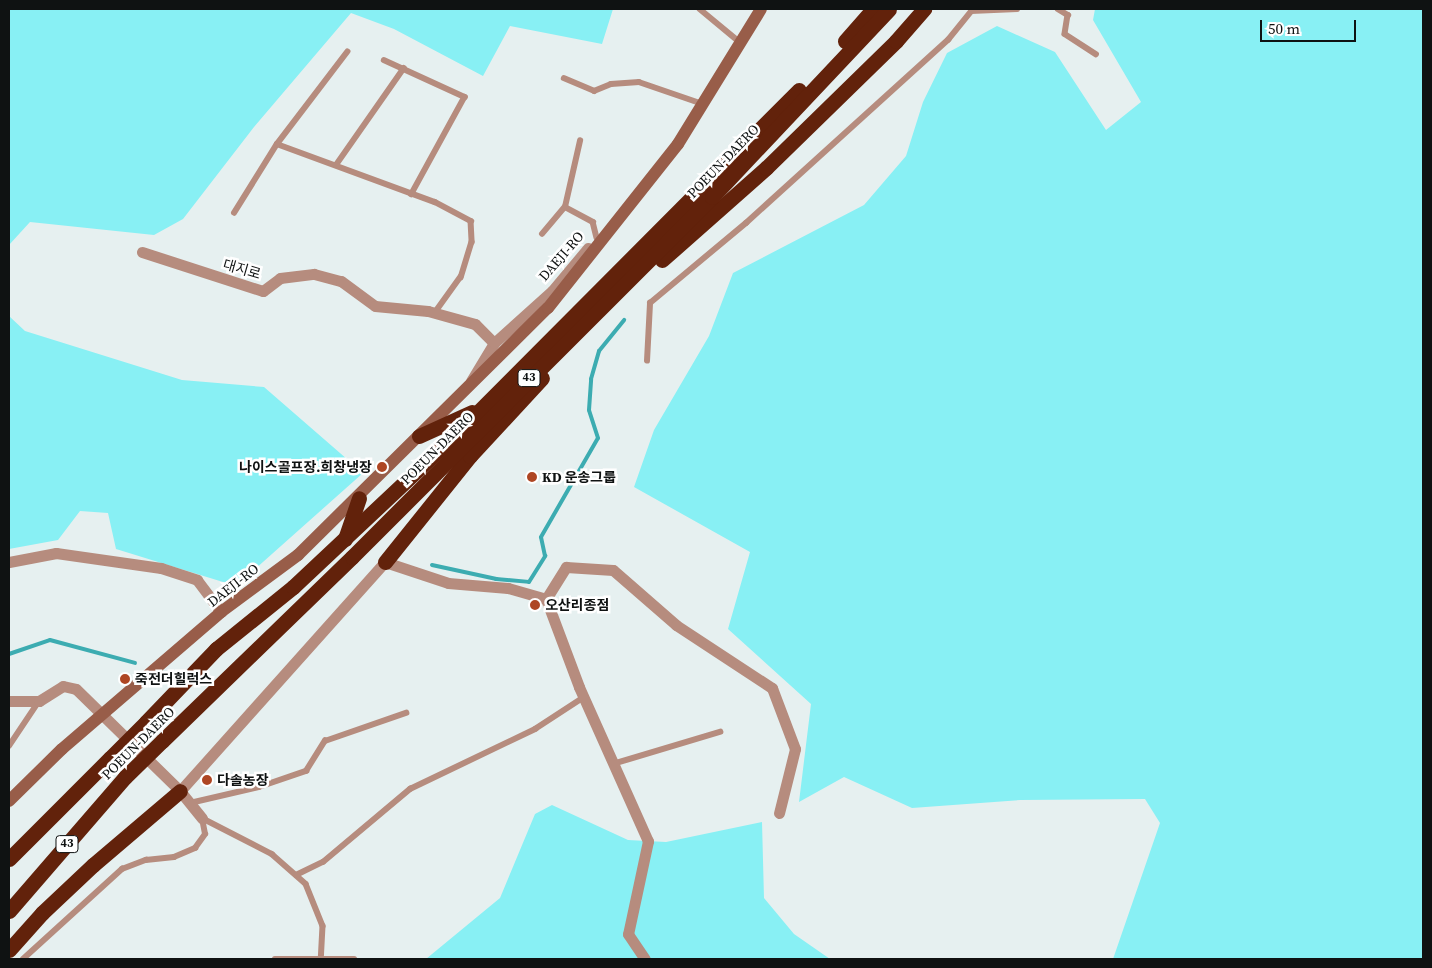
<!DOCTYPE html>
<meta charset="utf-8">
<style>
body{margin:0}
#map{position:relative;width:1432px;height:968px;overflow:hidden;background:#e6f0f0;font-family:"Source Serif 4","Noto Sans KR",serif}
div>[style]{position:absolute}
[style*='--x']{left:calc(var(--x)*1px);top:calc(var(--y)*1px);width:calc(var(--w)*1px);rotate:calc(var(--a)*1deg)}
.green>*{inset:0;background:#88f0f4}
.stream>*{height:4px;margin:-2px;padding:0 2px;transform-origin:2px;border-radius:2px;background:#3cacb1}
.lane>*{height:5.5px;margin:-2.75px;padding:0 2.75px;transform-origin:2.75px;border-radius:2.75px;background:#b68c7e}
.street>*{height:11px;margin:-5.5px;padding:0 5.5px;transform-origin:5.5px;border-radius:5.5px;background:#b68c7e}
.secondary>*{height:12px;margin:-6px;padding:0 6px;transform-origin:6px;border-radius:6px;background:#985d49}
.highway>*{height:15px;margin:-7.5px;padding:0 7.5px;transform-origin:7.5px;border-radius:7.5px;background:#62220b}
.highway-bridge>*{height:15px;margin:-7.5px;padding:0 7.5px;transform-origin:7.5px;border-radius:7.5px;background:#62220b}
.dots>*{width:14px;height:14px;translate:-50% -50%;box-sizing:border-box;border:2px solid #fff;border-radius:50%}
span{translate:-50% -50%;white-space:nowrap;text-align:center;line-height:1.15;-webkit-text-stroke:5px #fff;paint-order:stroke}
.shield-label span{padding:1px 4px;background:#fff;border:1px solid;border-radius:4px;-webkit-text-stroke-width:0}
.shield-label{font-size:12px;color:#0f1212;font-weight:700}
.street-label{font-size:14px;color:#0f1212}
.poi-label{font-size:14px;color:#0f1212;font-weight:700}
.right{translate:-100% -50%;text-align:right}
.left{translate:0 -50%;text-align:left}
.frame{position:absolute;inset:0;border:10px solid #0f1212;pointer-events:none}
.scale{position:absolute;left:1260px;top:20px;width:96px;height:22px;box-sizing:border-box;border:2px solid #0f1212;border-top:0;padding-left:6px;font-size:15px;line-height:18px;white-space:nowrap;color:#0f1212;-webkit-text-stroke:4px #fff;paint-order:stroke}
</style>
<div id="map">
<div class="green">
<div style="clip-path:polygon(9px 9px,613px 9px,602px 44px,510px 26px,483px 76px,394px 29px,351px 13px,254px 127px,183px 219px,154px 235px,30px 222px,9px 245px)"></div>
<div style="clip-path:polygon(1095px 9px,1423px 9px,1423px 959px,1113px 959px,1160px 823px,1145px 799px,1020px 800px,912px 808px,844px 777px,799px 802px,811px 704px,728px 629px,750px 552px,634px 487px,654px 430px,709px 336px,733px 273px,864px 205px,906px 156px,923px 102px,947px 53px,997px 26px,1055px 52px,1106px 130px,1141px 102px,1093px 20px)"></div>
<div style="clip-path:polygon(9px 316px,25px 331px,182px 380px,264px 387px,363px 473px,236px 586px,116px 549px,108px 513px,80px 511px,58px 540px,9px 549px)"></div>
<div style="clip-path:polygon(552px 805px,628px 840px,666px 842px,762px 822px,764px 898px,794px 934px,830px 959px,426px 959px,500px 898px,535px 814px)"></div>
</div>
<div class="stream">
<div style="--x:432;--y:565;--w:66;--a:12.3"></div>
<div style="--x:496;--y:579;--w:33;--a:5"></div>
<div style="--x:529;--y:582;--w:31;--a:-58"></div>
<div style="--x:545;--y:556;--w:19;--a:-102"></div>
<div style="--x:541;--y:537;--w:114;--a:-60.1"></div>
<div style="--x:598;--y:438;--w:29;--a:-108"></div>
<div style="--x:589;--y:410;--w:31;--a:-86"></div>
<div style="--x:591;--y:379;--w:29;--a:-74"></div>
<div style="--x:599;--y:351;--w:40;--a:-51"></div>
<div style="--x:9;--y:654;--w:43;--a:-18.9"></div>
<div style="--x:50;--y:640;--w:88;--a:15.1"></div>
</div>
<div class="lane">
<div style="--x:700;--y:9;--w:53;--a:39.7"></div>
<div style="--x:1058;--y:9;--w:12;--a:31"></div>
<div style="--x:1068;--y:15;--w:19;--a:99"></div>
<div style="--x:1065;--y:34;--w:37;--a:33"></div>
<div style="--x:971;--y:11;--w:46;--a:-2.5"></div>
<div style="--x:384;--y:60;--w:89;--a:24.6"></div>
<div style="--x:465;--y:97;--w:111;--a:118.7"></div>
<div style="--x:564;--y:78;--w:33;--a:23"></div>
<div style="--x:594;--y:91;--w:18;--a:-22"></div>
<div style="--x:611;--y:84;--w:28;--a:-4"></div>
<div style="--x:639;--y:82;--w:68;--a:19"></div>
<div style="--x:277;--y:144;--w:168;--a:20.2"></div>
<div style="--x:435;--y:202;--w:41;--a:27.8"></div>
<div style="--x:471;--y:221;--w:21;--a:87"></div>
<div style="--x:472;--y:242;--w:37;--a:107"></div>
<div style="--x:461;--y:277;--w:44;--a:125.8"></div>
<div style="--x:336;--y:165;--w:118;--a:-55"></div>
<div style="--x:565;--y:207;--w:68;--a:-77.2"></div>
<div style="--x:234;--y:213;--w:81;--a:-58.1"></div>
<div style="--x:277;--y:144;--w:116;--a:-52.7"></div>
<div style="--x:542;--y:234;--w:35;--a:-50"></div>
<div style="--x:565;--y:207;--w:32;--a:28"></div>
<div style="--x:593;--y:222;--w:16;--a:76"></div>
<div style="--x:647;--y:361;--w:58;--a:-87"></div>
<div style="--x:650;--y:303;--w:125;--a:-39.8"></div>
<div style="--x:746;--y:223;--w:273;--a:-42.2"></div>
<div style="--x:948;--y:40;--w:40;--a:-51"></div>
<div style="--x:9;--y:746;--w:54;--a:-56.3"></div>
<div style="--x:613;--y:764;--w:112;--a:-16.7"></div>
<div style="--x:190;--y:803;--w:71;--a:-13.1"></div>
<div style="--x:259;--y:787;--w:50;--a:-18.8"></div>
<div style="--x:306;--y:771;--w:36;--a:-58"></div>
<div style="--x:325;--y:741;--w:86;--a:-19.1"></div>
<div style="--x:202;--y:818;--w:79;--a:27.2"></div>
<div style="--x:272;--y:854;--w:45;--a:41.4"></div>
<div style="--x:306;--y:884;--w:45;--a:68"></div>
<div style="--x:323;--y:926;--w:33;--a:93"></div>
<div style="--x:296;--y:875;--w:30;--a:-26"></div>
<div style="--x:323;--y:862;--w:114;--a:-40"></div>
<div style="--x:410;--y:789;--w:139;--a:-25.6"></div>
<div style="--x:535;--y:729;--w:59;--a:-33.1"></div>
<div style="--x:23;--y:959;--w:134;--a:-42.3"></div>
<div style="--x:122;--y:869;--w:26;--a:-21"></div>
<div style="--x:146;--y:860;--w:28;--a:-6"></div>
<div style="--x:174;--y:857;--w:23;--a:-23"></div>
<div style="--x:195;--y:848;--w:17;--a:-54"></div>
<div style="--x:205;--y:834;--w:16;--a:-101"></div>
<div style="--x:275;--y:959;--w:79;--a:0"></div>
</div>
<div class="street">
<div style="--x:142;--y:252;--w:127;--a:17.9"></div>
<div style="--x:263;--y:291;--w:21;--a:-37"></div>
<div style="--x:280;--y:278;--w:34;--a:-7"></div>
<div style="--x:314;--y:274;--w:28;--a:15"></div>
<div style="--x:341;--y:281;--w:42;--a:36.3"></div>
<div style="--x:375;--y:306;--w:53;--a:5.4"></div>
<div style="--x:428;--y:311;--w:49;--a:15.5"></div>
<div style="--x:475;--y:324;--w:27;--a:45"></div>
<div style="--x:471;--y:381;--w:44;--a:-58.8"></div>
<div style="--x:494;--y:343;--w:78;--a:-41.9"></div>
<div style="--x:552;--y:291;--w:56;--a:-50.1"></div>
<div style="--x:9;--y:562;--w:48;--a:-10.8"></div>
<div style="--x:56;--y:553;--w:106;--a:8.1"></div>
<div style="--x:161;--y:568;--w:38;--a:18"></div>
<div style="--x:197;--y:580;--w:40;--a:53"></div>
<div style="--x:546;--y:599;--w:94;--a:69.4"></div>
<div style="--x:579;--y:687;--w:169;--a:65.9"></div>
<div style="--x:648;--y:841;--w:95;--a:102.1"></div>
<div style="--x:628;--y:934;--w:30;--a:56"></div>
<div style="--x:9;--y:701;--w:30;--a:0"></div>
<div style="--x:39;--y:701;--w:28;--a:-32"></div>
<div style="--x:63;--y:686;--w:13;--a:13"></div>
<div style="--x:76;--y:689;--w:146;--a:44.4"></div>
<div style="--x:180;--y:791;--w:35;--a:51"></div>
<div style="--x:180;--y:791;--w:307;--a:-48.2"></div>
<div style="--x:385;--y:562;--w:66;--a:18.4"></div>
<div style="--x:448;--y:583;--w:60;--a:4.8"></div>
<div style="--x:508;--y:588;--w:40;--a:16"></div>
<div style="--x:546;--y:599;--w:38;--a:-58"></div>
<div style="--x:566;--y:567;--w:47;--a:3.7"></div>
<div style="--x:613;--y:570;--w:84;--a:41.1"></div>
<div style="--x:676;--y:625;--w:115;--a:33.3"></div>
<div style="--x:772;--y:688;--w:65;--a:69.3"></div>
<div style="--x:795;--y:749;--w:66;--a:104"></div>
</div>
<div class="secondary">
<div style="--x:9;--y:801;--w:74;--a:-44.5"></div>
<div style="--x:62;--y:749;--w:210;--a:-40.7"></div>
<div style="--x:221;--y:612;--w:96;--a:-36.5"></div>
<div style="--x:298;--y:555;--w:351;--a:-44.7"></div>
<div style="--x:548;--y:308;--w:209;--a:-51.6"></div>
<div style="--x:678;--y:144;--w:158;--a:-58.4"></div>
</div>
<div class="highway">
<div style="--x:845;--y:41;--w:43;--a:-48.8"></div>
<div style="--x:662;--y:260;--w:139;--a:-41.5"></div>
<div style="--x:766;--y:168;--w:182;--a:-44.3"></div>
<div style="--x:896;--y:41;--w:43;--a:-48.8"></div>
<div style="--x:419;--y:436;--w:58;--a:-24.4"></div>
<div style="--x:345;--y:539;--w:43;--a:-71.1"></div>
<div style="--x:385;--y:562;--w:136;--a:-51.3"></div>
<div style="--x:470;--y:456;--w:106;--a:-47.3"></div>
<div style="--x:146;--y:722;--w:101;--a:-46.2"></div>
<div style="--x:216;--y:649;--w:99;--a:-38.8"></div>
<div style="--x:293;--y:587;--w:229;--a:-43.2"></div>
<div style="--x:460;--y:430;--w:480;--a:-45.1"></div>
<div style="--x:162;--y:741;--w:264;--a:-44.1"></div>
<div style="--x:352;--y:557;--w:509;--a:-45"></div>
<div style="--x:712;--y:197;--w:258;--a:-46.7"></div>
<div style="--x:9;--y:859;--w:143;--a:-45"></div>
<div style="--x:9;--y:911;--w:177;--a:-49.1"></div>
<div style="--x:9;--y:950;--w:50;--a:-48.3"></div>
<div style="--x:42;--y:913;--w:70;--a:-43.3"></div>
<div style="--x:93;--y:865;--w:114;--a:-40.4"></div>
</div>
<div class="highway-bridge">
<div style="--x:110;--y:758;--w:51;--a:-45"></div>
<div style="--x:125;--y:777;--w:52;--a:-44.2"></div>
</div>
<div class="dots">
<div style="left:382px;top:467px;background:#ae4623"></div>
<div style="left:532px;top:477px;background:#ae4623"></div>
<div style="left:535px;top:605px;background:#ae4623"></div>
<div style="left:125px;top:679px;background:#ae4623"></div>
<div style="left:207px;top:780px;background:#ae4623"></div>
</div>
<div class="shield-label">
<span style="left:529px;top:378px">43</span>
<span style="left:67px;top:844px">43</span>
</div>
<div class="street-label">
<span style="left:723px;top:161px;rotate:-46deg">POEUN-DAERO</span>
<span style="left:561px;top:256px;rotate:-49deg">DAEJI-RO</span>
<span style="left:242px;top:269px;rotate:16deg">대지로</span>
<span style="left:437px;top:448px;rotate:-45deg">POEUN-DAERO</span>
<span style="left:233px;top:585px;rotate:-38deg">DAEJI-RO</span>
<span style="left:138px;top:743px;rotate:-45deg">POEUN-DAERO</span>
</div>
<div class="poi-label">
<span class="right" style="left:372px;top:467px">나이스골프장.희창냉장</span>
<span class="left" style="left:542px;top:477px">KD 운송그룹</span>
<span class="left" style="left:545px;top:605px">오산리종점</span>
<span class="left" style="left:135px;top:679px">죽전더힐럭스</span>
<span class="left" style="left:217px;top:780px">다솔농장</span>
</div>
<div class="frame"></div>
<div class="scale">50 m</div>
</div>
